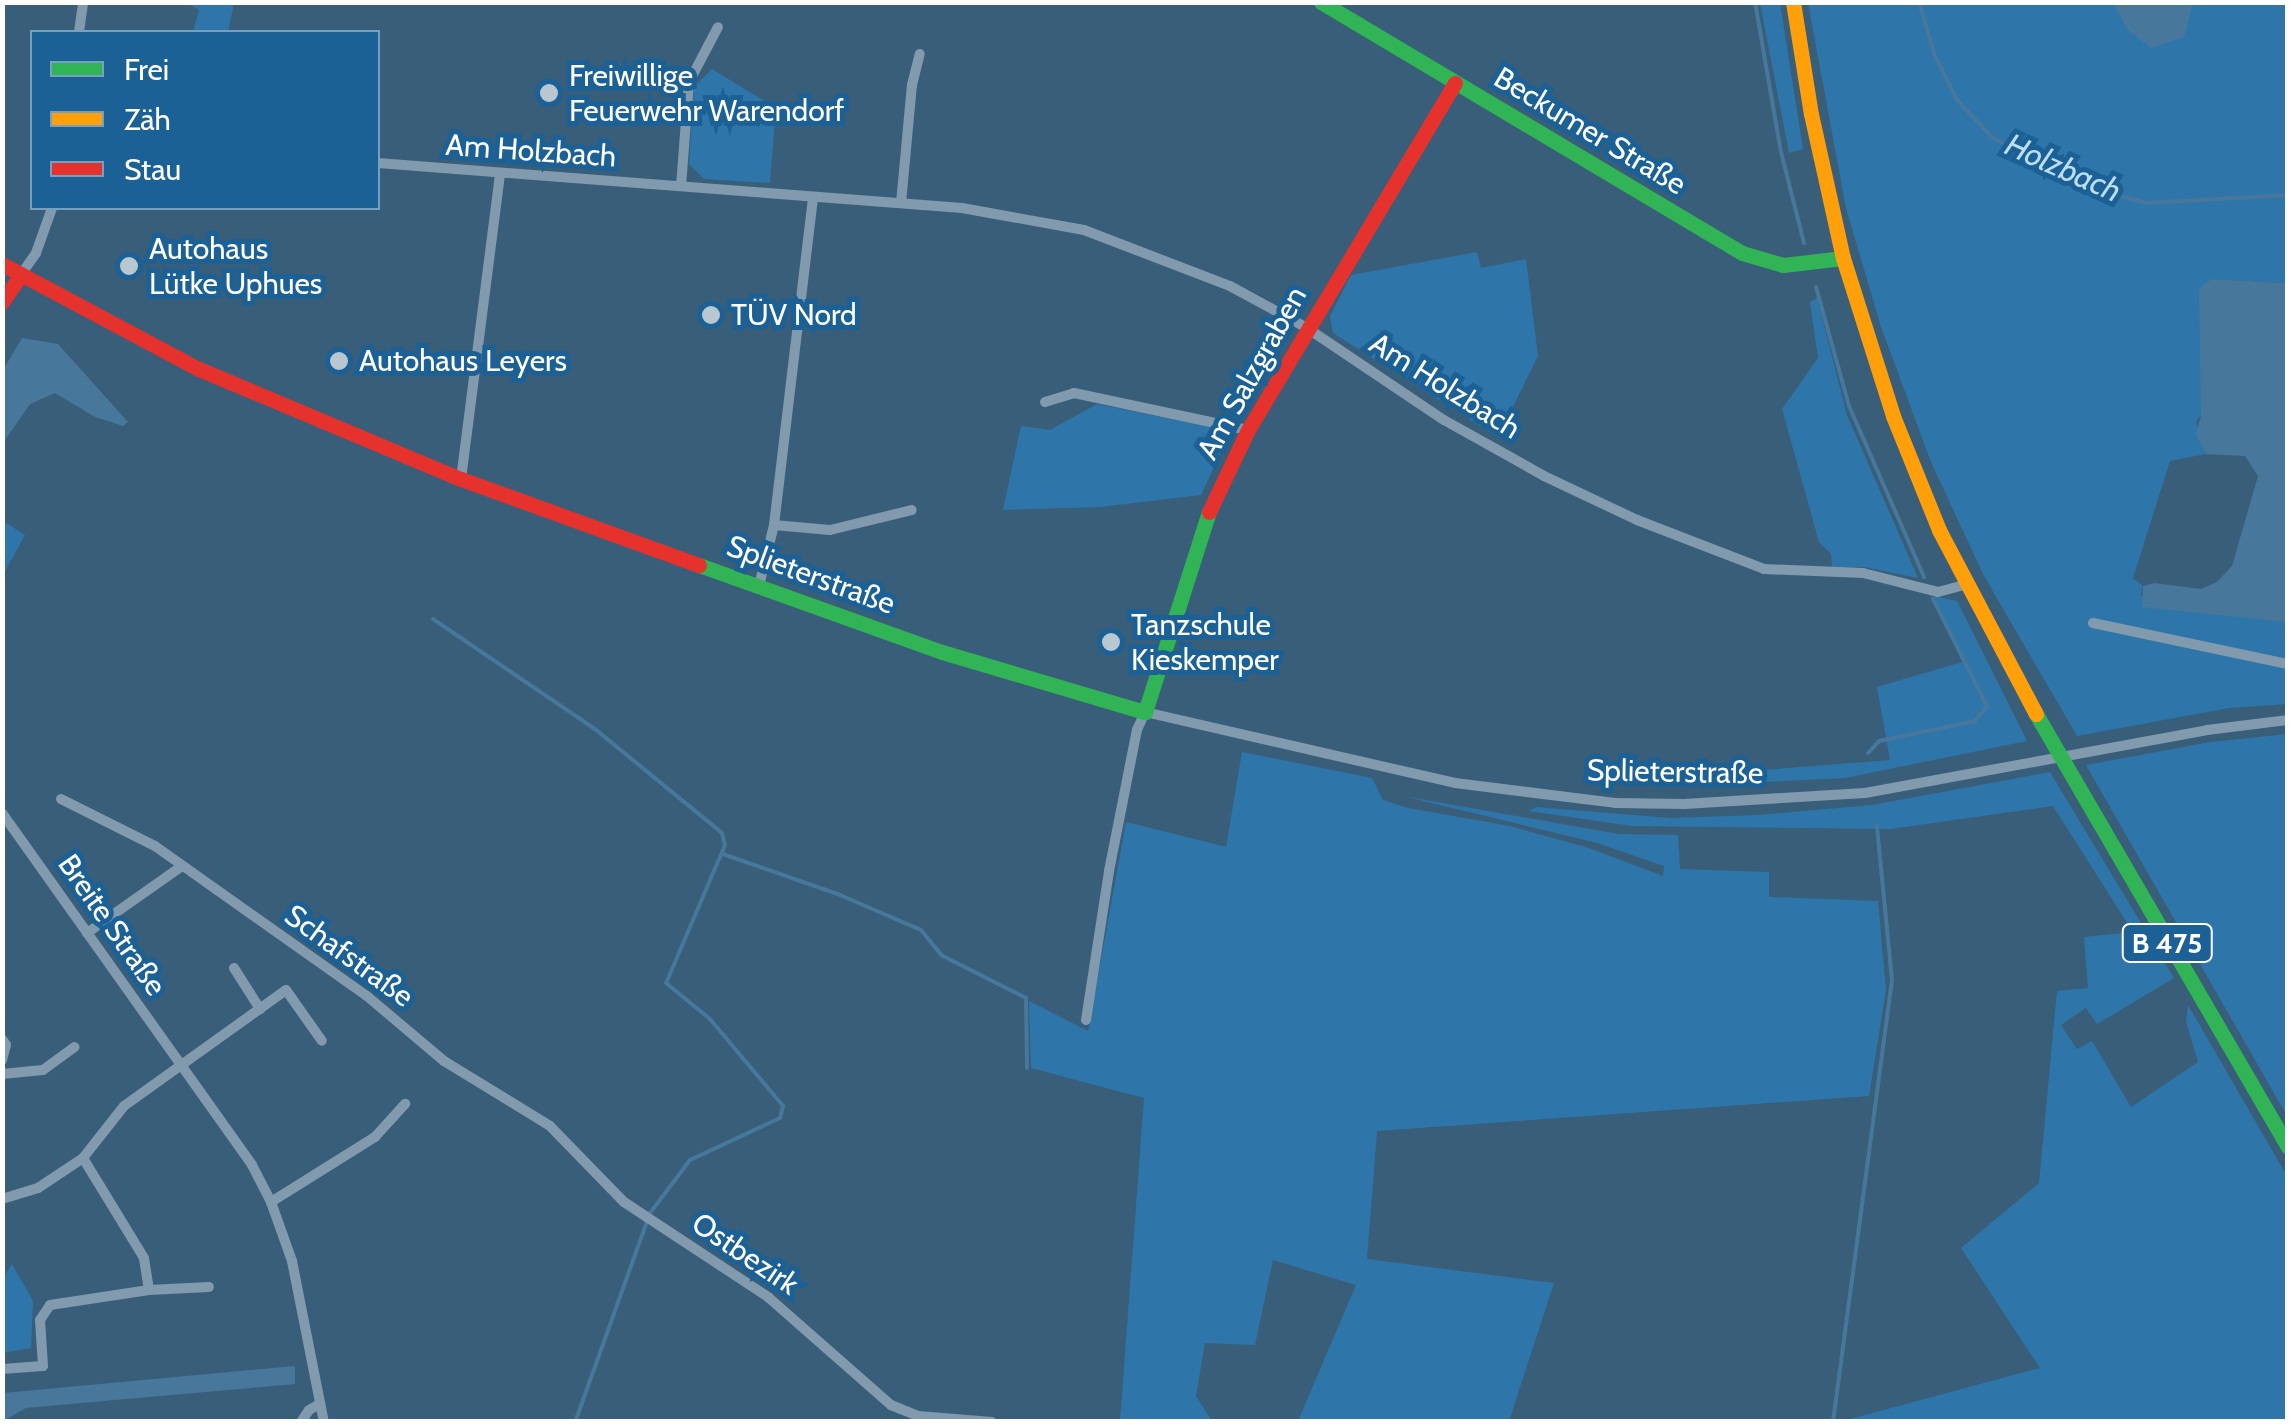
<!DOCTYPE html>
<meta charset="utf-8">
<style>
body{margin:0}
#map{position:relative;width:2290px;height:1424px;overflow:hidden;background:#385e7a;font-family:Cabin,sans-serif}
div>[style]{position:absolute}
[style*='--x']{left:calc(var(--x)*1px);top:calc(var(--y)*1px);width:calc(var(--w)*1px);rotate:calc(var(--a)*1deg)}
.green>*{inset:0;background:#2e76aa}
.water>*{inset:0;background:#47779b}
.stream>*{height:4px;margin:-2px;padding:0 2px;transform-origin:2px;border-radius:2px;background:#47779b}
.street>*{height:10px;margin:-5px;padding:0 5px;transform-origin:5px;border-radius:5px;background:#819aad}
.fast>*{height:15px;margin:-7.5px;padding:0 7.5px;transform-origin:7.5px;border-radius:7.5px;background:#30b455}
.slow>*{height:15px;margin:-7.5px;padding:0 7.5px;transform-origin:7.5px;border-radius:7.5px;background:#ff9f0a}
.jam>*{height:15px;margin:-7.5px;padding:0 7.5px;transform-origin:7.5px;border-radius:7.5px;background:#e5322d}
.dots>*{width:28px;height:28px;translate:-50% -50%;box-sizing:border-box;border:5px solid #1c6196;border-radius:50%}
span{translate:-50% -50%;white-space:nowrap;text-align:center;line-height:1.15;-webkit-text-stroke:10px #1c6196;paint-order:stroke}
.shield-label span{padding:2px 8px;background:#1c6196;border:2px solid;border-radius:8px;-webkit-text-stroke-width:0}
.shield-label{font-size:28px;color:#fff;font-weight:700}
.poi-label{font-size:30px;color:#fff}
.left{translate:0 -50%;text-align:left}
.street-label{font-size:30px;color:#fff}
.water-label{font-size:32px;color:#bcdef6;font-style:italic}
.frame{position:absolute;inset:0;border:5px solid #fff;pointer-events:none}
.legend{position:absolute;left:30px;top:30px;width:350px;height:180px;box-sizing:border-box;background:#1c6196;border:2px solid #77a0c0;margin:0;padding:12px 18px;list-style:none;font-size:30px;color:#fff}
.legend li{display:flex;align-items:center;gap:20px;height:50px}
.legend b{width:50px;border:2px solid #77a0c0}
</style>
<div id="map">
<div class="green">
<div style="clip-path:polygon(188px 3px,234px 3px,228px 32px,193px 32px,199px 10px)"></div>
<div style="clip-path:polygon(1760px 3px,1780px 3px,1803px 149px,1789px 153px)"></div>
<div style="clip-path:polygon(1808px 3px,2287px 3px,2287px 283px,2212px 279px,2201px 355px,2201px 415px,2196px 421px,2206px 454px,2170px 461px,2133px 578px,2143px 586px,2141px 596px,2287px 622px,2287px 704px,2229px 708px,2077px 736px,1984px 576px,1931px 462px,1881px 327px,1846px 208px)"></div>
<div style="clip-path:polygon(712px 69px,776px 108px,770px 183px,704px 179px,689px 164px,694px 87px)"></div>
<div style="clip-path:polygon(1477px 252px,1481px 268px,1526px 259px,1538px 356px,1498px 437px,1333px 333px,1330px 316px,1351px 275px)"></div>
<div style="clip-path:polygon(1817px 298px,1847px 415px,1918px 578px,1864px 567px,1832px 568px,1831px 554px,1819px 542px,1782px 409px,1818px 358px,1810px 302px)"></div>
<div style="clip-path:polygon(1097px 404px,1231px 431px,1201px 495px,1100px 507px,1003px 510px,1021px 426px,1050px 430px)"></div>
<div style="clip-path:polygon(3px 521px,25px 535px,3px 575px)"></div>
<div style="clip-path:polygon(1934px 596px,1957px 601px,2027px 741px,1845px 778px,1681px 786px,1686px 776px,1890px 760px,1877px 687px,1962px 662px)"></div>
<div style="clip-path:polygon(2287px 734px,2288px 734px,2287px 1116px,2086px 765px,2211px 742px)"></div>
<div style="clip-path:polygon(1242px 752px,1372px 778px,1383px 800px,1408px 808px,1510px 826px,1589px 848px,1663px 876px,1664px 866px,1597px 843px,1403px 796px,1619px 834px,1678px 835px,1680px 869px,1769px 872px,1769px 897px,1878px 901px,1886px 990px,1869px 1096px,1377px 1131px,1367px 1259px,1554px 1283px,1509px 1421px,1298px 1421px,1356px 1285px,1273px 1260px,1255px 1345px,1205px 1343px,1196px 1396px,1212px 1421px,1120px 1421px,1144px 1098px,1031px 1068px,1029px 1001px,1088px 1031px,1126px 822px,1226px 847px)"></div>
<div style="clip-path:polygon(2050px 772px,2174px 978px,2097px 1024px,2086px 1008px,2061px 1025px,2077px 1049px,2092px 1041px,2131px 1107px,2198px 1062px,2186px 1021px,2188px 1005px,2287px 1176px,2287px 1421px,1843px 1421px,2040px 1368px,1961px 1248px,2039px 1183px,2057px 991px,2088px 988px,2084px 937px,2133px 932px,2053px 806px,1890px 829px,1632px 826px,1529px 811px,1536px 807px,1671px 818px,1757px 815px,1872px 805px)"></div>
<div style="clip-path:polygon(12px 1264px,33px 1301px,31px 1348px,3px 1353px,3px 1278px)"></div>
</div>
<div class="water">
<div style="clip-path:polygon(2113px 3px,2193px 2px,2193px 3px,2184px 37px,2151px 48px,2128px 30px)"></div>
<div style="clip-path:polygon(2212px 279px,2287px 283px,2287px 622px,2142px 607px,2143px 586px,2154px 583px,2201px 589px,2217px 582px,2232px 566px,2258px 476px,2245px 456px,2206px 454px,2196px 435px,2201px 415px,2199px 288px)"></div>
<div style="clip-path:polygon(22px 338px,58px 344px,128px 422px,123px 426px,95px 417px,55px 393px,30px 404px,3px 443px,3px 370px)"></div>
<div style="clip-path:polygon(295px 1366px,295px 1384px,26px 1408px,3px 1421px,3px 1393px)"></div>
</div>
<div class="stream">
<div style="--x:1755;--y:2;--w:152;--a:80.2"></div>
<div style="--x:1781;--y:152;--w:94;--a:75.8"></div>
<div style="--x:1919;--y:2;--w:56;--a:73.5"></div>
<div style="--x:1935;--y:56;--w:49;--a:63.4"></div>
<div style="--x:1957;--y:100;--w:51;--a:46.6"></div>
<div style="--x:1992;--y:137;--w:42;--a:30.3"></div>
<div style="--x:2028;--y:158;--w:92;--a:23"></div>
<div style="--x:2113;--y:194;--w:34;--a:15"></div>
<div style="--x:2146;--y:203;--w:142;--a:-3.2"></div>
<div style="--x:1816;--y:287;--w:123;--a:74.5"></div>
<div style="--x:1849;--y:406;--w:187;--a:66.3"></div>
<div style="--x:433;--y:619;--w:196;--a:34.2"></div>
<div style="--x:595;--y:729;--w:164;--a:39.3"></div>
<div style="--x:722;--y:833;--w:12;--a:76"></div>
<div style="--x:725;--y:845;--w:150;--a:113.1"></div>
<div style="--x:666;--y:983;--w:57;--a:39.3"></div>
<div style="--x:710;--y:1019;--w:114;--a:50"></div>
<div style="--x:783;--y:1106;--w:12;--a:104"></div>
<div style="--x:780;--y:1118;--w:99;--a:155"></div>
<div style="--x:690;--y:1160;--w:66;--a:127"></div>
<div style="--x:650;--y:1213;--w:222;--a:109.7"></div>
<div style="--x:1868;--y:753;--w:16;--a:-47"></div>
<div style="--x:1879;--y:741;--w:98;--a:-11.8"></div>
<div style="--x:1975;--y:721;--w:19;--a:-51"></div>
<div style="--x:1987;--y:706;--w:120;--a:-116.8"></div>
<div style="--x:723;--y:854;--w:124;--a:19.3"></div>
<div style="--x:840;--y:895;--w:88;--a:23.4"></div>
<div style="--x:921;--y:930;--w:32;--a:51"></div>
<div style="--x:941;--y:955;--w:95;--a:26.8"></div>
<div style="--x:1026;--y:998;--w:70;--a:89.2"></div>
<div style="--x:1833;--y:1422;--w:446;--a:-82.4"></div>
<div style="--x:1892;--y:980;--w:155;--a:-95.6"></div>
</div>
<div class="street">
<div style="--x:79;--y:32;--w:30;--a:-82"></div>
<div style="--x:378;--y:163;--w:586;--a:4.41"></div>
<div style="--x:962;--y:208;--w:124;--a:10.2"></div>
<div style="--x:1084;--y:230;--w:156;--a:21"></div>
<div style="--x:1230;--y:286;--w:88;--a:28.6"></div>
<div style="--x:1307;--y:328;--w:165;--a:33.9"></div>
<div style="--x:1444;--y:420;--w:115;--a:29.2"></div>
<div style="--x:1544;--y:476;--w:103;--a:25.3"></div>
<div style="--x:1637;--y:520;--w:136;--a:21.1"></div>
<div style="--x:1764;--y:569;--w:99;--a:2.3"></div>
<div style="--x:1863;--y:573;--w:77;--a:14.2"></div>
<div style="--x:1938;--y:592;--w:28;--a:-15"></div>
<div style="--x:681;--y:186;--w:104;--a:-85.6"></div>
<div style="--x:689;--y:82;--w:62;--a:-62.2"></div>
<div style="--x:901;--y:203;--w:119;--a:-84.7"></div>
<div style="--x:912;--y:85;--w:32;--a:-76"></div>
<div style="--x:20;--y:276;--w:28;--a:-55"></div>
<div style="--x:36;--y:253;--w:48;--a:-70.4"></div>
<div style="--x:1045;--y:402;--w:30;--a:-17"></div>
<div style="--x:1074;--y:393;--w:178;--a:12"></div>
<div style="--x:461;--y:479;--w:305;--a:-82.7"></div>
<div style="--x:774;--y:525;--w:56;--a:5.1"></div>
<div style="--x:830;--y:530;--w:84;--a:-13.7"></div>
<div style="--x:759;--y:586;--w:63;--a:-76.2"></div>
<div style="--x:774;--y:525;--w:330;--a:-83.2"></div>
<div style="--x:2093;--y:623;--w:199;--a:11.9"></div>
<div style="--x:61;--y:799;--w:105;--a:26.6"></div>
<div style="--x:155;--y:846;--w:260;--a:35.3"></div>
<div style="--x:367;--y:996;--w:101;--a:40.2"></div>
<div style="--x:444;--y:1061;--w:124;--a:31.5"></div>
<div style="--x:550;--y:1126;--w:106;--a:45.8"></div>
<div style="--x:624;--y:1202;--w:173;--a:33.4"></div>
<div style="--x:768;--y:1297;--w:164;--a:41.3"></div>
<div style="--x:891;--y:1405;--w:29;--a:22"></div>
<div style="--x:918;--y:1416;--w:74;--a:4.6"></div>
<div style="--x:2;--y:813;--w:432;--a:54.6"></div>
<div style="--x:252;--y:1165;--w:42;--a:62.8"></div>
<div style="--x:271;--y:1202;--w:63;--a:70.4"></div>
<div style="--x:292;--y:1261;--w:164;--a:78.8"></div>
<div style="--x:87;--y:933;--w:116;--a:-35.2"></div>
<div style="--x:234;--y:968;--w:49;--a:57.6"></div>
<div style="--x:1086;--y:1020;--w:151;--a:-81.2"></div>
<div style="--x:1109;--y:871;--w:144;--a:-78.8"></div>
<div style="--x:1137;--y:730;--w:20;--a:-66"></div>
<div style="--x:1145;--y:712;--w:318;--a:12.9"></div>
<div style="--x:1455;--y:783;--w:161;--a:7.1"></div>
<div style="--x:1615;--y:803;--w:69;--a:0.8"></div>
<div style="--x:1684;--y:804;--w:181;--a:-3.5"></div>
<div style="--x:1865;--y:793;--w:348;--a:-10.4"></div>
<div style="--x:2207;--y:730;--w:82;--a:-7"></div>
<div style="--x:2;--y:1039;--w:7;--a:56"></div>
<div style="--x:6;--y:1045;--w:16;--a:105"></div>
<div style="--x:2;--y:1074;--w:41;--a:-5.6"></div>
<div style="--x:43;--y:1070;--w:39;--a:-36"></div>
<div style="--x:2;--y:1199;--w:38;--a:-17"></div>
<div style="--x:38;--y:1188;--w:54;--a:-33.7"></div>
<div style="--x:83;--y:1158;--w:66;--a:-51.7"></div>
<div style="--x:124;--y:1106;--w:199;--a:-35.6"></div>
<div style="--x:286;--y:990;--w:62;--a:54.8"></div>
<div style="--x:271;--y:1202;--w:123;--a:-32"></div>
<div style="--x:375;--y:1137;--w:45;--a:-47.7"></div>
<div style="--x:149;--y:1290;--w:60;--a:-2.9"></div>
<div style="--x:2;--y:1369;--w:41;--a:-4.2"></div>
<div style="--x:43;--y:1366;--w:46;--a:-93.7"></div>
<div style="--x:40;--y:1320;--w:18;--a:-56"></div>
<div style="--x:50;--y:1305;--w:100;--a:-8.6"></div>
<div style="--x:149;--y:1290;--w:32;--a:-99"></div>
<div style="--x:144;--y:1258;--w:117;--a:-121.4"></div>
<div style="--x:301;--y:1422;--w:14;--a:-56"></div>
<div style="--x:309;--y:1410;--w:13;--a:-29"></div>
</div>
<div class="fast">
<div style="--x:1321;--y:2;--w:490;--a:30.8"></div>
<div style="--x:1742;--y:253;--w:43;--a:16.3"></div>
<div style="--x:1783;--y:265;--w:60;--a:-6.7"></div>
<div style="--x:699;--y:565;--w:258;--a:19.7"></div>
<div style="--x:942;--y:652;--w:212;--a:16.5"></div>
<div style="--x:1145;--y:712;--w:210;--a:-72.3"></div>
<div style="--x:2036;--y:714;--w:501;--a:59.8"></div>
</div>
<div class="slow">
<div style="--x:1793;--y:2;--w:113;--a:80.9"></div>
<div style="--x:1811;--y:114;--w:148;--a:77.5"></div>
<div style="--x:1843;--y:258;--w:166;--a:72.4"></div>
<div style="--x:1893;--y:416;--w:123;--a:68"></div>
<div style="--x:1939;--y:530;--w:208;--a:62.2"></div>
</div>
<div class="jam">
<div style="--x:2;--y:264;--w:223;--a:28.1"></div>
<div style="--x:199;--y:369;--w:284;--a:22.8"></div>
<div style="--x:461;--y:479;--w:253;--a:19.9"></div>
<div style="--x:2;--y:302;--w:32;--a:-55"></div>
<div style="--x:1209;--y:512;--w:91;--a:-64.6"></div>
<div style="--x:1248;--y:430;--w:404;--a:-59.2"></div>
</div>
<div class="dots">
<div style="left:549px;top:93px;background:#b9c7d0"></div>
<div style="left:129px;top:266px;background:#b9c7d0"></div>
<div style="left:711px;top:315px;background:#b9c7d0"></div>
<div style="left:339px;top:361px;background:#b9c7d0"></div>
<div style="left:1111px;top:642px;background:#b9c7d0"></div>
</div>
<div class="shield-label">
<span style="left:2167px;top:943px">B 475</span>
</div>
<div class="poi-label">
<span class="left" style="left:569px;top:93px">Freiwillige<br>Feuerwehr Warendorf</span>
<span class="left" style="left:149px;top:266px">Autohaus<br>Lütke Uphues</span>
<span class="left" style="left:731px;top:315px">TÜV Nord</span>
<span class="left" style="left:359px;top:361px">Autohaus Leyers</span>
<span class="left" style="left:1131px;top:642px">Tanzschule<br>Kieskemper</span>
</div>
<div class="street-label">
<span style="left:1590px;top:131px;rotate:31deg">Beckumer Straße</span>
<span style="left:531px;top:151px;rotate:4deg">Am Holzbach</span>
<span style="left:1252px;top:373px;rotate:-61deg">Am Salzgraben</span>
<span style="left:1445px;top:386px;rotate:32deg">Am Holzbach</span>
<span style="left:811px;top:575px;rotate:20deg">Splieterstraße</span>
<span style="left:1675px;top:772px;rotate:1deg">Splieterstraße</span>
<span style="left:112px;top:925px;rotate:55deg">Breite Straße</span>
<span style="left:349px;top:956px;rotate:36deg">Schafstraße</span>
<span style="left:745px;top:1254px;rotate:34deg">Ostbezirk</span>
</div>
<div class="water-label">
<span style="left:2063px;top:168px;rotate:24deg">Holzbach</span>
</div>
<div class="frame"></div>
<ul class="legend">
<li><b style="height:12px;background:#30b455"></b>Frei</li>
<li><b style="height:12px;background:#ff9f0a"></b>Zäh</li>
<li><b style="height:12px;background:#e5322d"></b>Stau</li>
</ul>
</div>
